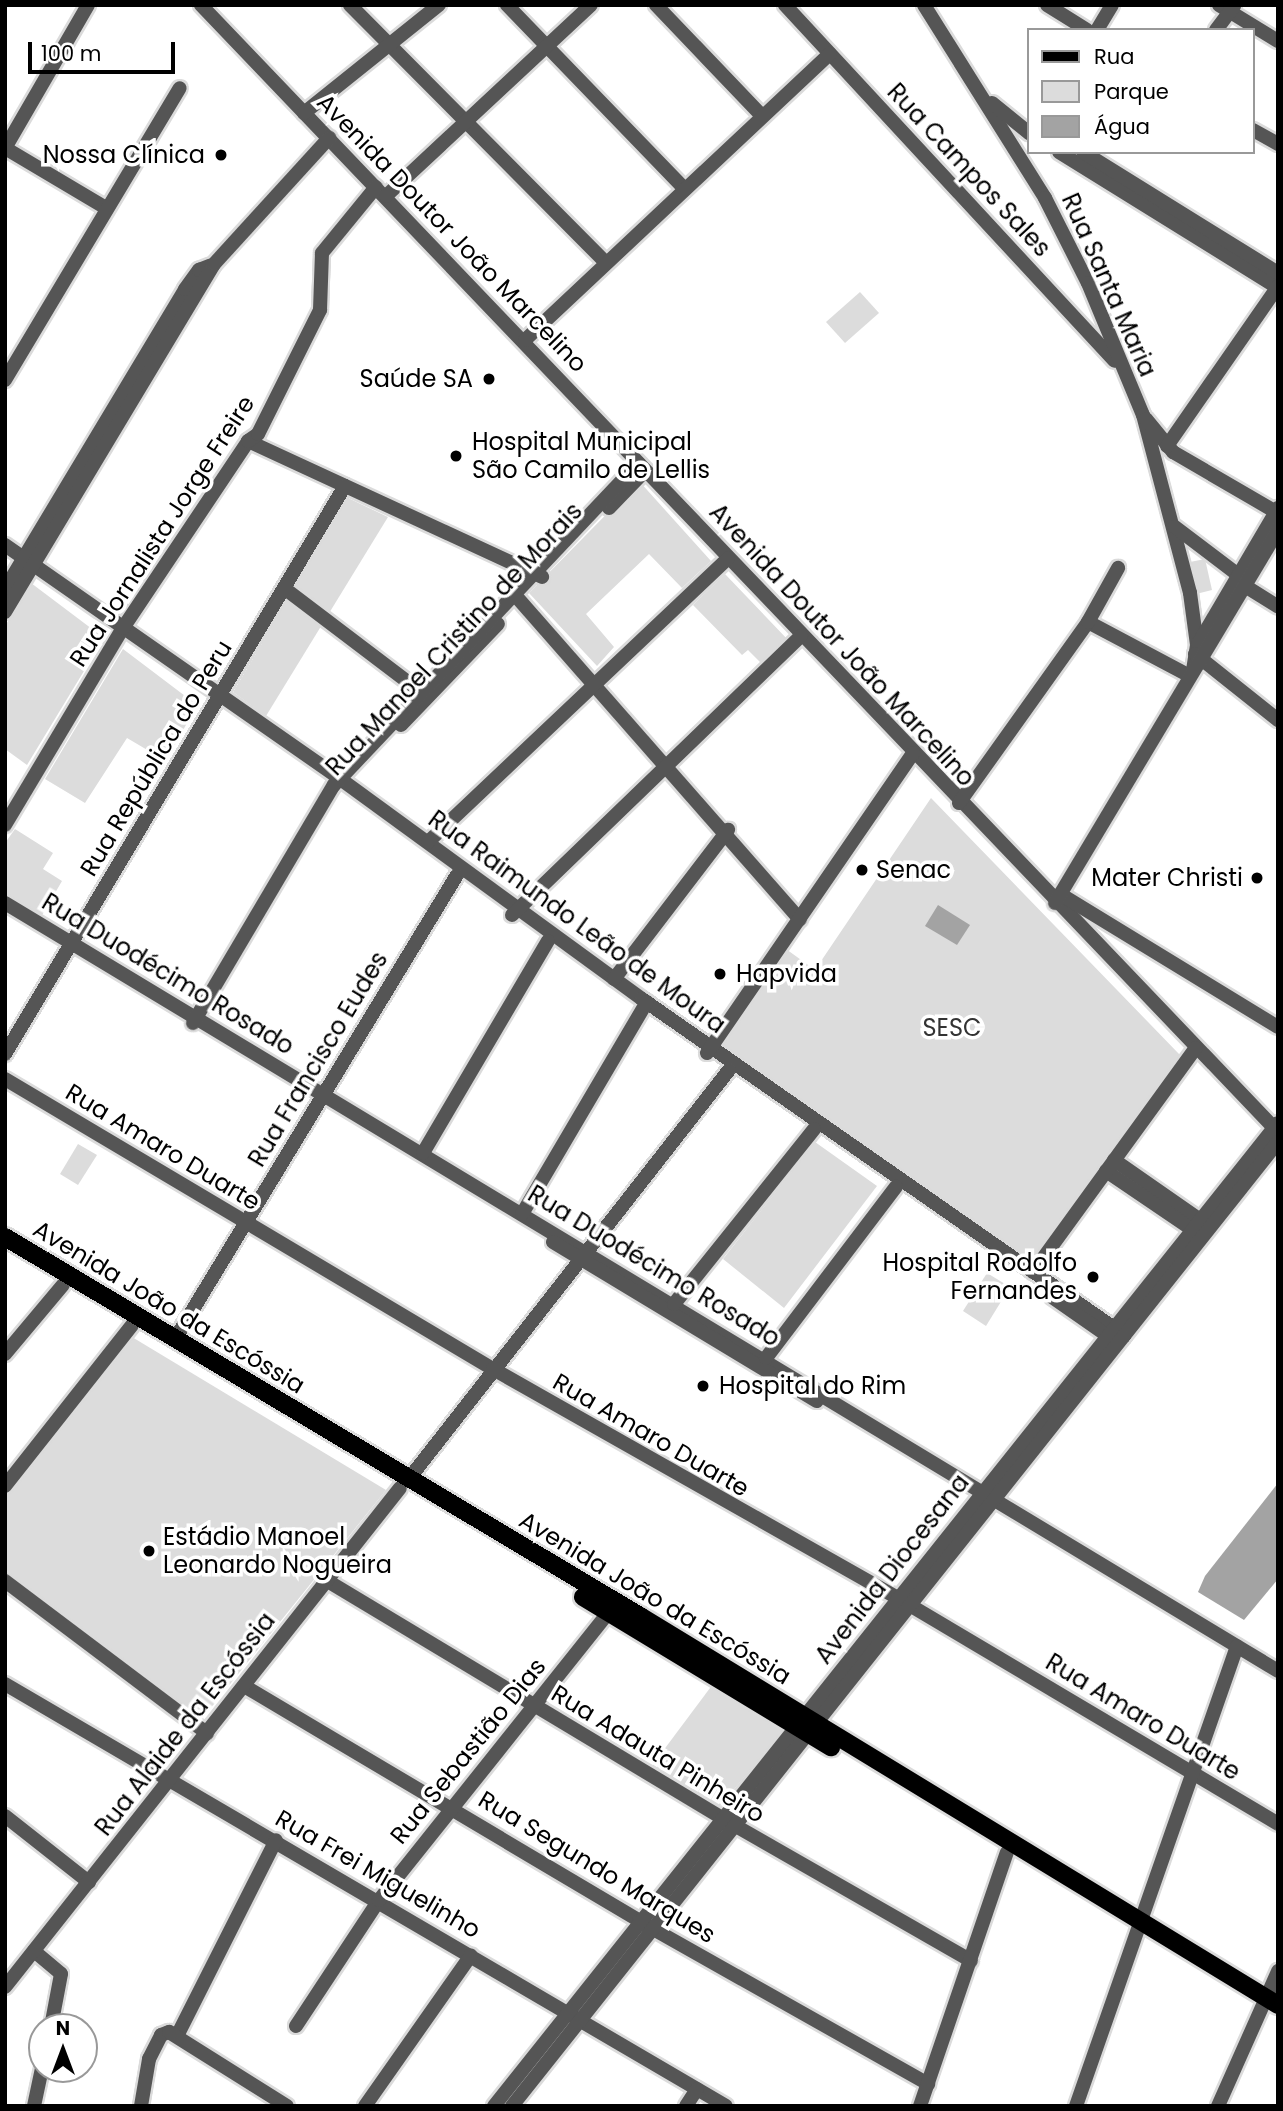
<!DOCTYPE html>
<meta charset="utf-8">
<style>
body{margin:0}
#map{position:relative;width:1283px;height:2111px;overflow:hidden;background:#fff;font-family:Poppins,sans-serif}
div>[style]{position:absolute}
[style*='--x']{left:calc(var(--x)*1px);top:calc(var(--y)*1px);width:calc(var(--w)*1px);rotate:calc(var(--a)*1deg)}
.green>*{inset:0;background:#dcdcdc}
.water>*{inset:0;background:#a3a3a3}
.roads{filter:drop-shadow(2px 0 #dbdbdb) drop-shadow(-2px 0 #dbdbdb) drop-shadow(0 2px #dbdbdb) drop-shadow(0 -2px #dbdbdb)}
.minor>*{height:14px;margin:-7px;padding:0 7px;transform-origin:7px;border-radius:7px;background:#555}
.major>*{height:18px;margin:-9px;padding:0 9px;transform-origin:9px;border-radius:9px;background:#000}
.dots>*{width:19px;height:19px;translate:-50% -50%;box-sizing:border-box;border:4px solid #fff;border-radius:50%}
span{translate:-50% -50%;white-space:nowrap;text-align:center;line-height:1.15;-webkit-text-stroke:7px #fff;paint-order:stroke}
.poi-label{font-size:24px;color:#000}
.right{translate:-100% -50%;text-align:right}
.left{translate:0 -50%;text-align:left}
.street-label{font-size:24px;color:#000}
.park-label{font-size:24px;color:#333}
.frame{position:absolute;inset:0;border:7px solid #000;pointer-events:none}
.legend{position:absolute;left:1027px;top:28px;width:228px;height:126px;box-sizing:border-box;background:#fff;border:2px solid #999;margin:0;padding:9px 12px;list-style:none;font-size:21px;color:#000}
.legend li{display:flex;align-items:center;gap:14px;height:35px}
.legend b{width:35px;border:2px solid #999}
.north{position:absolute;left:28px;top:2013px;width:70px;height:70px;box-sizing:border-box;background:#fff;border:2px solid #999;border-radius:50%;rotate:0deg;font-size:19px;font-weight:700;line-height:28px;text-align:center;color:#000}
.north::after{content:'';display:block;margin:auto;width:24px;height:32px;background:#000;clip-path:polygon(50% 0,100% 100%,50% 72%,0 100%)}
.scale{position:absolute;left:28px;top:42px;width:147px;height:32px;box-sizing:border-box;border:4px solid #000;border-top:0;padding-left:9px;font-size:21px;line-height:24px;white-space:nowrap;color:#000;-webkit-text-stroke:5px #fff;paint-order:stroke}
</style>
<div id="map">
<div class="green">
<div style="clip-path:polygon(860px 292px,879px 313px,845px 343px,826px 322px)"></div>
<div style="clip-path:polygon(639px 481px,711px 561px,682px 588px,649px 554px,586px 614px,614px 647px,597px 666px,529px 593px)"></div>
<div style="clip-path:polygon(348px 498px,388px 517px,266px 716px,233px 692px)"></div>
<div style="clip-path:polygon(1205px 559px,1212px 590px,1196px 594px,1190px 562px)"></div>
<div style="clip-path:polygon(725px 574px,789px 641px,763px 665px,748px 650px,742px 655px,693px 605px)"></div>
<div style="clip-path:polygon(31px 583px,104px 638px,27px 765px,5px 749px,5px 626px)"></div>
<div style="clip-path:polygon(123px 649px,197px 705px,166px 761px,127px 738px,85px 803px,45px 779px)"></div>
<div style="clip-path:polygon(931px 798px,1180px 1055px,1032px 1261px,718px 1043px,786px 949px,815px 970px)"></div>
<div style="clip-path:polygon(15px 829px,53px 853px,43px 869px,62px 881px,41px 917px,5px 895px,5px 843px)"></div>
<div style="clip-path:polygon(815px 1142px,877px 1186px,784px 1308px,723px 1259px)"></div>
<div style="clip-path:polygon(78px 1144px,97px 1155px,78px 1185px,60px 1174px)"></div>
<div style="clip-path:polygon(987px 1273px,1010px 1287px,986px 1326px,963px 1311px)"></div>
<div style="clip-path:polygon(132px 1337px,386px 1490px,202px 1719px,5px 1570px,5px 1494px)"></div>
<div style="clip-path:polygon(713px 1684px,783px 1730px,717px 1810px,651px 1767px)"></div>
</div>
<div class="water">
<div style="clip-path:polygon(938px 905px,970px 925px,957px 945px,925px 926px)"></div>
<div style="clip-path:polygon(1278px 1483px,1278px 1579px,1244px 1620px,1198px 1592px,1205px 1576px)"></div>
</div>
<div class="roads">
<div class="minor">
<div style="--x:88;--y:5;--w:165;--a:120.1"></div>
<div style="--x:5;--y:148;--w:117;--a:30.7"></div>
<div style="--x:201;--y:5;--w:1559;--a:46.3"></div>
<div style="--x:350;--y:5;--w:362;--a:45.2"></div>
<div style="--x:507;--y:5;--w:255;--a:46"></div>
<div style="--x:656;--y:5;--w:153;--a:46.3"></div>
<div style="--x:785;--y:5;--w:485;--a:47.2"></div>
<div style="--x:924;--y:5;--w:228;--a:57.9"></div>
<div style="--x:1045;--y:198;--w:95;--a:63.2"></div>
<div style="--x:1088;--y:283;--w:143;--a:67.4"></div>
<div style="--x:1143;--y:415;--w:184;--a:75.2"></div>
<div style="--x:1190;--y:593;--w:52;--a:82.3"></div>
<div style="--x:1197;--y:645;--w:26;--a:99"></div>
<div style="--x:1047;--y:5;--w:47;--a:32"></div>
<div style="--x:1219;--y:5;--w:69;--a:31.4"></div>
<div style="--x:1097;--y:30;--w:29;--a:-59"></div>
<div style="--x:1216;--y:30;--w:30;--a:-53"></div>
<div style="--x:992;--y:103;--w:48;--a:39"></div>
<div style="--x:304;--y:113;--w:173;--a:-38.7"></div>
<div style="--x:1253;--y:130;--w:29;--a:29"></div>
<div style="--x:1059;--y:152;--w:258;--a:31.8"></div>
<div style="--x:1083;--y:152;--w:229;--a:31.8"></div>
<div style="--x:386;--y:196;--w:280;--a:-43"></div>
<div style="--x:525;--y:340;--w:418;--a:-43.2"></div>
<div style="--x:5;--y:380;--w:340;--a:-59.1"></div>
<div style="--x:1146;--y:419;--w:43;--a:50.7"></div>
<div style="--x:1173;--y:452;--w:121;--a:30.2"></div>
<div style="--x:248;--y:441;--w:324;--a:24.8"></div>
<div style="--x:1167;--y:446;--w:195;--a:-55.2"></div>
<div style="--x:609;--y:508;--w:52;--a:-45.8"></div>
<div style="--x:1175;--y:527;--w:78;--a:37.2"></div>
<div style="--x:5;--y:545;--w:407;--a:34.9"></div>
<div style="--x:339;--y:778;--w:375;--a:36.1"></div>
<div style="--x:642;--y:999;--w:588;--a:34.88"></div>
<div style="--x:1245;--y:586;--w:39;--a:32"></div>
<div style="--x:284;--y:588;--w:177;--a:37.2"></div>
<div style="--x:5;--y:589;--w:350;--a:-59"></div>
<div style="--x:185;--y:289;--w:24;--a:-54"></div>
<div style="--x:199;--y:270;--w:11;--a:-22"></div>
<div style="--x:514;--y:594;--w:433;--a:48.7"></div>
<div style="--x:5;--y:612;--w:406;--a:-59"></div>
<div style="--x:214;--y:264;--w:171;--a:-47.6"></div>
<div style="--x:1088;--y:622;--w:115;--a:27.9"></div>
<div style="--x:1198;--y:644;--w:158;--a:-59.5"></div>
<div style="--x:1195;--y:654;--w:106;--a:38.5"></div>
<div style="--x:401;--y:725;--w:140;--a:-46.2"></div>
<div style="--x:959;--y:803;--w:222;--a:-54.5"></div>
<div style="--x:1088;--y:622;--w:62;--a:-60.9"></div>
<div style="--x:5;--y:825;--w:230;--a:-59.1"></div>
<div style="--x:123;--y:628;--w:225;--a:-56.2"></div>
<div style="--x:248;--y:441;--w:12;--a:-35"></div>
<div style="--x:258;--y:434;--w:139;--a:-63.4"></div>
<div style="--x:320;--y:310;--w:57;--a:-88"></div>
<div style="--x:322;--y:253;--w:85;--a:-50.7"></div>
<div style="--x:428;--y:842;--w:413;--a:-43.4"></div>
<div style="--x:1060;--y:894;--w:255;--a:31.4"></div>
<div style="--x:5;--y:903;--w:1487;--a:31.1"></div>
<div style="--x:1055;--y:903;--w:434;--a:-59.1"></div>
<div style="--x:512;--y:915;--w:402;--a:-44"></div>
<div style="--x:614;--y:979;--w:188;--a:-52.6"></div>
<div style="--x:193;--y:1023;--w:277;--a:-59.4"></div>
<div style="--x:334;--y:785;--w:443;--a:-46.6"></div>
<div style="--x:707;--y:1053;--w:364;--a:-55.5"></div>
<div style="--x:5;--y:1054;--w:662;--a:-59.1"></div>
<div style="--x:5;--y:1079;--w:568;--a:30.72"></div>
<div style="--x:493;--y:1369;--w:477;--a:29.5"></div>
<div style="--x:908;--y:1604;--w:430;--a:30.7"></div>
<div style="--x:423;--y:1153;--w:246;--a:-59.5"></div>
<div style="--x:1114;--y:1160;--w:112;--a:34.8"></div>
<div style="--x:1106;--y:1171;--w:114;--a:34.2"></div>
<div style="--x:522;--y:1214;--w:246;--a:-59.5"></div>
<div style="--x:553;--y:1242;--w:308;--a:31.1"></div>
<div style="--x:1033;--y:1272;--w:277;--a:-54"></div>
<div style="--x:1052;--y:1297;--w:80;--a:34.9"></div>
<div style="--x:674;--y:1304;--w:224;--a:-51.3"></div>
<div style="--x:175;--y:1339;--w:543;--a:-58.71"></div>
<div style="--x:5;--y:1354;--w:90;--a:-50"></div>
<div style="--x:766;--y:1358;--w:215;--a:-52.8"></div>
<div style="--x:408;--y:1480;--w:521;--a:-51.94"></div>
<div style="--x:5;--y:1486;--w:205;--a:-51.7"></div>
<div style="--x:326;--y:1580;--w:476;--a:31"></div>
<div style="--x:734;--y:1825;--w:273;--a:29.8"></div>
<div style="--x:5;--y:1581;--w:253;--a:37"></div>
<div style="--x:5;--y:1684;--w:835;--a:30.34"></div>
<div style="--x:244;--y:1686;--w:460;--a:30.7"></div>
<div style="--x:639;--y:1921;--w:332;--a:29.4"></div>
<div style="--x:5;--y:1816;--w:107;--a:38.2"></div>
<div style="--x:34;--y:1951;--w:35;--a:40"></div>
<div style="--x:61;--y:1974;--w:54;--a:100.7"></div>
<div style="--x:5;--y:1987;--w:636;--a:-51.64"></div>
<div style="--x:296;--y:2026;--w:151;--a:-56.6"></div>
<div style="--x:379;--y:1900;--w:369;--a:-51.4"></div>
<div style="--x:178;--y:2034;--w:217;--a:-63.2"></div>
<div style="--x:34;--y:2106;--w:38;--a:-78"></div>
<div style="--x:141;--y:2106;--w:48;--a:-80.3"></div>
<div style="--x:149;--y:2059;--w:27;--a:-63"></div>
<div style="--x:161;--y:2035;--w:9;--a:-21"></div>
<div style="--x:169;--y:2032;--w:139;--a:32.1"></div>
<div style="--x:365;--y:2106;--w:184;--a:-54.9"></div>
<div style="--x:494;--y:2106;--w:1257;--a:-51.43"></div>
<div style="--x:512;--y:2106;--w:1231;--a:-51.53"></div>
<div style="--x:686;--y:2106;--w:20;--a:-57"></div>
<div style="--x:920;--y:2106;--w:268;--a:-71.1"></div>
<div style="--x:1076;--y:2106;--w:487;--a:-70.7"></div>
<div style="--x:1218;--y:2106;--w:148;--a:-66"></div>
</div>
<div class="major">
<div style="--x:5;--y:1237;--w:740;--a:30.83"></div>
<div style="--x:640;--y:1616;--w:747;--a:31.37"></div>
<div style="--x:583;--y:1597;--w:290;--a:31.2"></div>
</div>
</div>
<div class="dots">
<div style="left:221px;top:155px;background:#000"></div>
<div style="left:489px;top:379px;background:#000"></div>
<div style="left:456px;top:456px;background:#000"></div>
<div style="left:862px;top:870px;background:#000"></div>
<div style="left:1257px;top:878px;background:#000"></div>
<div style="left:720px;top:974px;background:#000"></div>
<div style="left:1093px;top:1277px;background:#000"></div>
<div style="left:703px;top:1386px;background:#000"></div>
<div style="left:149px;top:1551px;background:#000"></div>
</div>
<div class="poi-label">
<span class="right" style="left:205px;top:155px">Nossa Clínica</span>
<span class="right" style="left:473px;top:379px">Saúde SA</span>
<span class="left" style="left:472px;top:456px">Hospital Municipal<br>São Camilo de Lellis</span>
<span class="left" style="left:876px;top:870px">Senac</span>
<span class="right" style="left:1243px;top:878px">Mater Christi</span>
<span class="left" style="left:736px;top:974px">Hapvida</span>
<span class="right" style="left:1077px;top:1277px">Hospital Rodolfo<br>Fernandes</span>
<span class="left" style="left:719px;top:1386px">Hospital do Rim</span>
<span class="left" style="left:163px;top:1551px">Estádio Manoel<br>Leonardo Nogueira</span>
</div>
<div class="street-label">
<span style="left:969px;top:170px;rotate:47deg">Rua Campos Sales</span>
<span style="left:452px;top:233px;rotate:46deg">Avenida Doutor João Marcelino</span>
<span style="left:1109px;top:285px;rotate:66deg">Rua Santa Maria</span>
<span style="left:162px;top:531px;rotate:-57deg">Rua Jornalista Jorge Freire</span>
<span style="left:454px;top:639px;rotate:-47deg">Rua Manoel Cristino de Morais</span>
<span style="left:842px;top:645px;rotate:47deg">Avenida Doutor João Marcelino</span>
<span style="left:156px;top:758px;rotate:-59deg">Rua República do Peru</span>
<span style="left:577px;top:922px;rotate:36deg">Rua Raimundo Leão de Moura</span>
<span style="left:168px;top:974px;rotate:31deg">Rua Duodécimo Rosado</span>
<span style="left:318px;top:1059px;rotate:-59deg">Rua Francisco Eudes</span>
<span style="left:163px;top:1147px;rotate:31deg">Rua Amaro Duarte</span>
<span style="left:654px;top:1266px;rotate:31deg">Rua Duodécimo Rosado</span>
<span style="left:169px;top:1307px;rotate:31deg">Avenida João da Escóssia</span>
<span style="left:651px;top:1435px;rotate:30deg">Rua Amaro Duarte</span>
<span style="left:892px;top:1569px;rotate:-52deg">Avenida Diocesana</span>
<span style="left:655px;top:1598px;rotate:31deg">Avenida João da Escóssia</span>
<span style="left:1143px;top:1717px;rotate:31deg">Rua Amaro Duarte</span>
<span style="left:185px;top:1724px;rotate:-52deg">Rua Alaide da Escóssia</span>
<span style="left:468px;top:1751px;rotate:-51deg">Rua Sebastião Dias</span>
<span style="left:658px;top:1754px;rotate:31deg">Rua Adauta Pinheiro</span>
<span style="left:597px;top:1867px;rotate:31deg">Rua Segundo Marques</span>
<span style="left:378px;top:1874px;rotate:30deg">Rua Frei Miguelinho</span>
</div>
<div class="park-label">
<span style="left:952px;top:1028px">SESC</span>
</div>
<div class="frame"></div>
<ul class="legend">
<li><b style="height:9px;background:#000"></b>Rua</li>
<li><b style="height:19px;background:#dcdcdc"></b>Parque</li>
<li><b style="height:19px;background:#a3a3a3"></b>Água</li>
</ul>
<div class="north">N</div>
<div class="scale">100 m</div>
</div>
